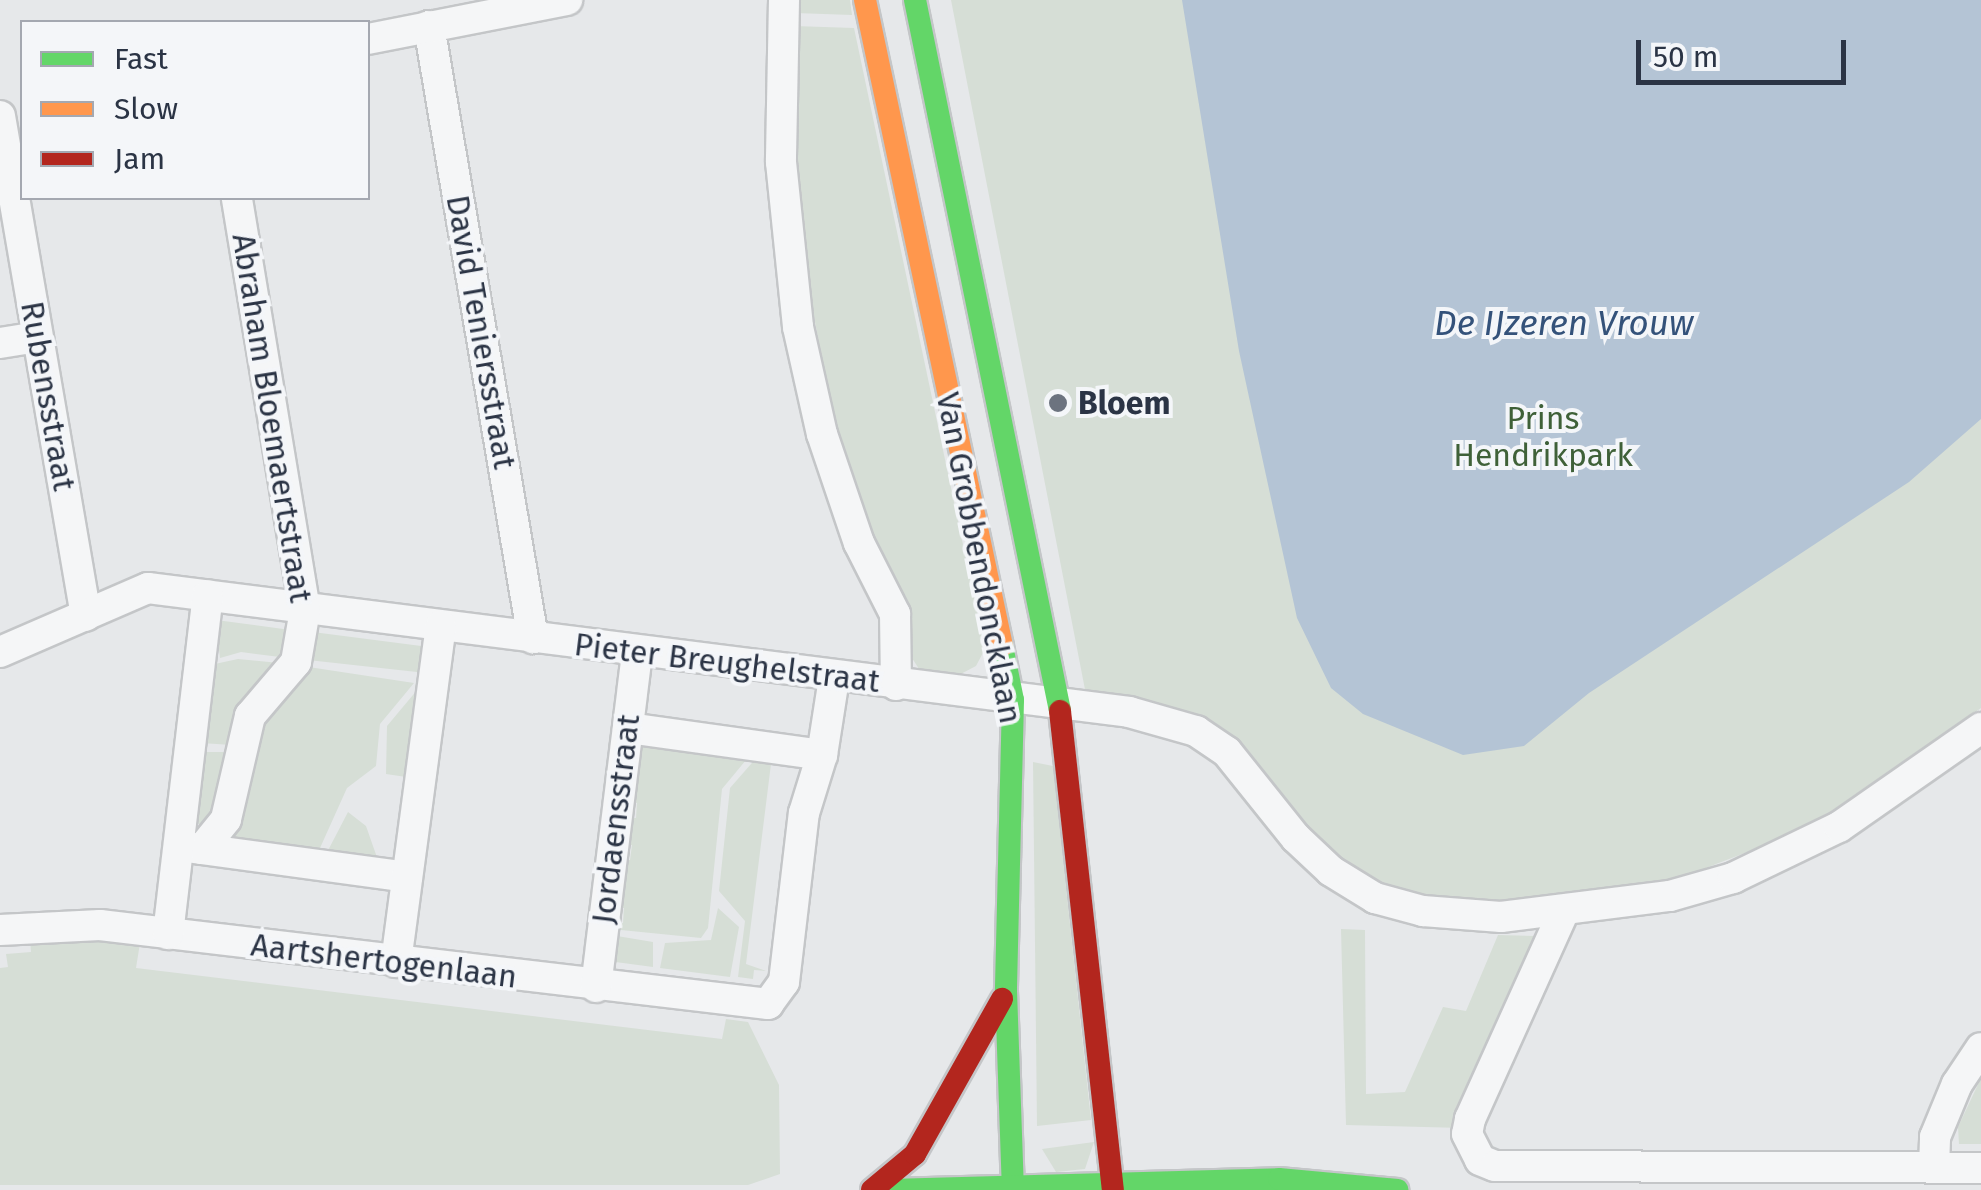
<!DOCTYPE html>
<style>
body{margin:0}
#map{position:relative;width:1981px;height:1190px;overflow:hidden;background:#e6e8ea;font-family:"Fira Sans",sans-serif}
div>[style]{position:absolute}
[style*='--x']{left:calc(var(--x)*1px);top:calc(var(--y)*1px);width:calc(var(--w)*1px);rotate:calc(var(--a)*1deg)}
.green>*{inset:0;background:#d6ded6}
.water>*{inset:0;background:#b4c4d5}
.roads{filter:drop-shadow(2px 0 #c4c6c8) drop-shadow(-2px 0 #c4c6c8) drop-shadow(0 2px #c4c6c8) drop-shadow(0 -2px #c4c6c8)}
.street>*{height:30px;margin:-15px;padding:0 15px;transform-origin:15px;border-radius:15px;background:#f5f6f7}
.fast>*{height:22px;margin:-11px;padding:0 11px;transform-origin:11px;border-radius:11px;background:#63d668}
.slow>*{height:22px;margin:-11px;padding:0 11px;transform-origin:11px;border-radius:11px;background:#ff974d}
.jam>*{height:22px;margin:-11px;padding:0 11px;transform-origin:11px;border-radius:11px;background:#b3261e}
.dots>*{width:28px;height:28px;translate:-50% -50%;box-sizing:border-box;border:5px solid #f4f6f9;border-radius:50%}
span{translate:-50% -50%;white-space:nowrap;text-align:center;line-height:1.15;-webkit-text-stroke:8px #f4f6f9;paint-order:stroke}
.street-label{font-size:32px;color:#2b3445}
.poi-label{font-size:32px;color:#2b3445;font-weight:700}
.left{translate:0 -50%;text-align:left}
.park-label{font-size:32px;color:#3f6138}
.water-label{font-size:35px;color:#34527a;font-style:italic}
.legend{position:absolute;left:20px;top:20px;width:350px;height:180px;box-sizing:border-box;background:#f4f6f9;border:2px solid #a4a8b1;margin:0;padding:12px 18px;list-style:none;font-size:30px;color:#2b3445}
.legend li{display:flex;align-items:center;gap:20px;height:50px}
.legend b{width:50px;border:2px solid #a4a8b1}
.scale{position:absolute;left:1636px;top:40px;width:210px;height:45px;box-sizing:border-box;border:5px solid #2b3445;border-top:0;padding-left:12px;font-size:30px;line-height:35px;white-space:nowrap;color:#2b3445;-webkit-text-stroke:8px #f4f6f9;paint-order:stroke}
</style>
<div id="map">
<div class="green">
<div style="clip-path:polygon(795px 0,850px 0,852px 15px,795px 13px)"></div>
<div style="clip-path:polygon(951px 0,1981px 0,1981px 708px,1864px 793px,1781px 839px,1677px 879px,1496px 914px,1412px 904px,1318px 847px,1241px 754px,1088px 705px)"></div>
<div style="clip-path:polygon(794px 26px,854px 28px,985px 649px,976px 666px,953px 678px,919px 669px,912px 658px,910px 617px,874px 549px,835px 430px,794px 208px)"></div>
<div style="clip-path:polygon(216px 620px,298px 631px,288px 658px,241px 652px,220px 658px)"></div>
<div style="clip-path:polygon(305px 631px,429px 647px,426px 673px,308px 660px)"></div>
<div style="clip-path:polygon(238px 659px,279px 663px,232px 745px,201px 743px,210px 665px)"></div>
<div style="clip-path:polygon(302px 666px,414px 683px,380px 724px,376px 766px,347px 788px,320px 848px,216px 839px,249px 730px)"></div>
<div style="clip-path:polygon(423px 683px,423px 698px,414px 699px,412px 714px,421px 715px,413px 778px,386px 774px,387px 726px)"></div>
<div style="clip-path:polygon(635px 743px,751px 754px,722px 789px,708px 928px,701px 938px,611px 929px,623px 923px,624px 908px,614px 907px,620px 860px,630px 860px,632px 845px,622px 844px,626px 817px,636px 818px,637px 803px,627px 801px)"></div>
<div style="clip-path:polygon(200px 752px,231px 752px,228px 801px,197px 844px,199px 824px,191px 823px)"></div>
<div style="clip-path:polygon(758px 756px,772px 756px,746px 964px,766px 971px,754px 970px,753px 979px,738px 977px,745px 921px,719px 891px,730px 788px)"></div>
<div style="clip-path:polygon(1033px 762px,1053px 766px,1091px 1120px,1037px 1126px)"></div>
<div style="clip-path:polygon(348px 812px,366px 826px,380px 866px,371px 865px,371px 856px,323px 860px)"></div>
<div style="clip-path:polygon(718px 908px,739px 927px,730px 977px,660px 968px,665px 943px,711px 940px)"></div>
<div style="clip-path:polygon(1341px 929px,1365px 930px,1366px 1094px,1405px 1092px,1443px 1007px,1466px 1011px,1498px 935px,1535px 936px,1463px 1128px,1346px 1125px)"></div>
<div style="clip-path:polygon(611px 935px,653px 942px,653px 967px,608px 961px)"></div>
<div style="clip-path:polygon(73px 936px,140px 943px,136px 968px,722px 1039px,726px 1019px,748px 1022px,779px 1085px,780px 1174px,748px 1185px,0 1185px,0 968px,8px 967px,6px 954px,31px 952px,30px 939px)"></div>
<div style="clip-path:polygon(1981px 1078px,1981px 1144px,1959px 1144px,1958px 1127px)"></div>
<div style="clip-path:polygon(1094px 1142px,1085px 1169px,1056px 1172px,1042px 1149px)"></div>
</div>
<div class="water">
<div style="clip-path:polygon(1182px 0,1981px 0,1981px 419px,1909px 482px,1589px 693px,1524px 746px,1463px 755px,1363px 714px,1331px 688px,1297px 618px,1239px 351px)"></div>
</div>
<div class="roads">
<div class="street">
<div style="--x:784;--y:0;--w:162;--a:91.1"></div>
<div style="--x:781;--y:162;--w:166;--a:84.1"></div>
<div style="--x:798;--y:327;--w:110;--a:77.4"></div>
<div style="--x:822;--y:434;--w:115;--a:71.3"></div>
<div style="--x:859;--y:543;--w:80;--a:63.1"></div>
<div style="--x:895;--y:614;--w:71;--a:89.2"></div>
<div style="--x:429;--y:26;--w:621;--a:80.36"></div>
<div style="--x:368;--y:39;--w:203;--a:-11.1"></div>
<div style="--x:0;--y:116;--w:507;--a:80.24"></div>
<div style="--x:0;--y:343;--w:38;--a:-9"></div>
<div style="--x:0;--y:652;--w:161;--a:-23.4"></div>
<div style="--x:148;--y:588;--w:989;--a:7.2"></div>
<div style="--x:1129;--y:712;--w:70;--a:15.8"></div>
<div style="--x:1196;--y:731;--w:37;--a:34"></div>
<div style="--x:1227;--y:752;--w:110;--a:51.3"></div>
<div style="--x:1296;--y:838;--w:48;--a:43.3"></div>
<div style="--x:1331;--y:871;--w:52;--a:31.5"></div>
<div style="--x:1375;--y:898;--w:50;--a:15.2"></div>
<div style="--x:1423;--y:911;--w:78;--a:4.4"></div>
<div style="--x:1501;--y:917;--w:170;--a:-7.1"></div>
<div style="--x:1670;--y:896;--w:66;--a:-15.9"></div>
<div style="--x:1733;--y:878;--w:118;--a:-25.7"></div>
<div style="--x:1839;--y:827;--w:173;--a:-34.9"></div>
<div style="--x:628;--y:728;--w:196;--a:7.9"></div>
<div style="--x:186;--y:847;--w:223;--a:7.7"></div>
<div style="--x:202;--y:849;--w:38;--a:-51"></div>
<div style="--x:226;--y:819;--w:106;--a:-76.9"></div>
<div style="--x:250;--y:716;--w:71;--a:-49.6"></div>
<div style="--x:296;--y:662;--w:53;--a:-80.2"></div>
<div style="--x:305;--y:610;--w:418;--a:-99.4"></div>
<div style="--x:1563;--y:913;--w:226;--a:114.3"></div>
<div style="--x:1470;--y:1119;--w:15;--a:101"></div>
<div style="--x:1467;--y:1134;--w:29;--a:63"></div>
<div style="--x:1480;--y:1160;--w:16;--a:22"></div>
<div style="--x:1495;--y:1166;--w:486;--a:0.2"></div>
<div style="--x:0;--y:930;--w:100;--a:-2.9"></div>
<div style="--x:100;--y:925;--w:673;--a:6.74"></div>
<div style="--x:768;--y:1004;--w:27;--a:-54"></div>
<div style="--x:784;--y:982;--w:170;--a:-83.3"></div>
<div style="--x:804;--y:813;--w:61;--a:-72.8"></div>
<div style="--x:822;--y:755;--w:78;--a:-81.1"></div>
<div style="--x:168;--y:934;--w:341;--a:-83.3"></div>
<div style="--x:396;--y:962;--w:339;--a:-82.4"></div>
<div style="--x:596;--y:987;--w:338;--a:-83"></div>
<div style="--x:1934;--y:1168;--w:31;--a:-88"></div>
<div style="--x:1935;--y:1137;--w:57;--a:-67.5"></div>
<div style="--x:1957;--y:1084;--w:43;--a:-56.3"></div>
</div>
<div class="fast">
<div style="--x:915;--y:0;--w:726;--a:78.47"></div>
<div style="--x:1002;--y:646;--w:55;--a:78.5"></div>
<div style="--x:1013;--y:700;--w:291;--a:91.4"></div>
<div style="--x:1006;--y:991;--w:199;--a:88"></div>
<div style="--x:890;--y:1190;--w:389;--a:-1.6"></div>
<div style="--x:1279;--y:1179;--w:119;--a:5.3"></div>
</div>
<div class="slow">
<div style="--x:865;--y:0;--w:660;--a:78.03"></div>
</div>
<div class="jam">
<div style="--x:1060;--y:711;--w:482;--a:83.7"></div>
<div style="--x:872;--y:1190;--w:56;--a:-39.9"></div>
<div style="--x:915;--y:1154;--w:178;--a:-60.7"></div>
</div>
</div>
<div class="dots">
<div style="left:1058px;top:403px;background:#6c737f"></div>
</div>
<div class="street-label">
<span style="left:481px;top:332px;rotate:80deg">David Teniersstraat</span>
<span style="left:48px;top:396px;rotate:80deg">Rubensstraat</span>
<span style="left:272px;top:418px;rotate:81deg">Abraham Bloemaertstraat</span>
<span style="left:979px;top:558px;rotate:79deg">Van Grobbendoncklaan</span>
<span style="left:727px;top:663px;rotate:7deg">Pieter Breughelstraat</span>
<span style="left:616px;top:819px;rotate:-83deg">Jordaensstraat</span>
<span style="left:384px;top:961px;rotate:7deg">Aartshertogenlaan</span>
</div>
<div class="poi-label">
<span class="left" style="left:1078px;top:403px">Bloem</span>
</div>
<div class="park-label">
<span style="left:1543px;top:437px">Prins<br>Hendrikpark</span>
</div>
<div class="water-label">
<span style="left:1564px;top:323px">De IJzeren Vrouw</span>
</div>
<ul class="legend">
<li><b style="height:12px;background:#63d668"></b>Fast</li>
<li><b style="height:12px;background:#ff974d"></b>Slow</li>
<li><b style="height:12px;background:#b3261e"></b>Jam</li>
</ul>
<div class="scale">50 m</div>
</div>
